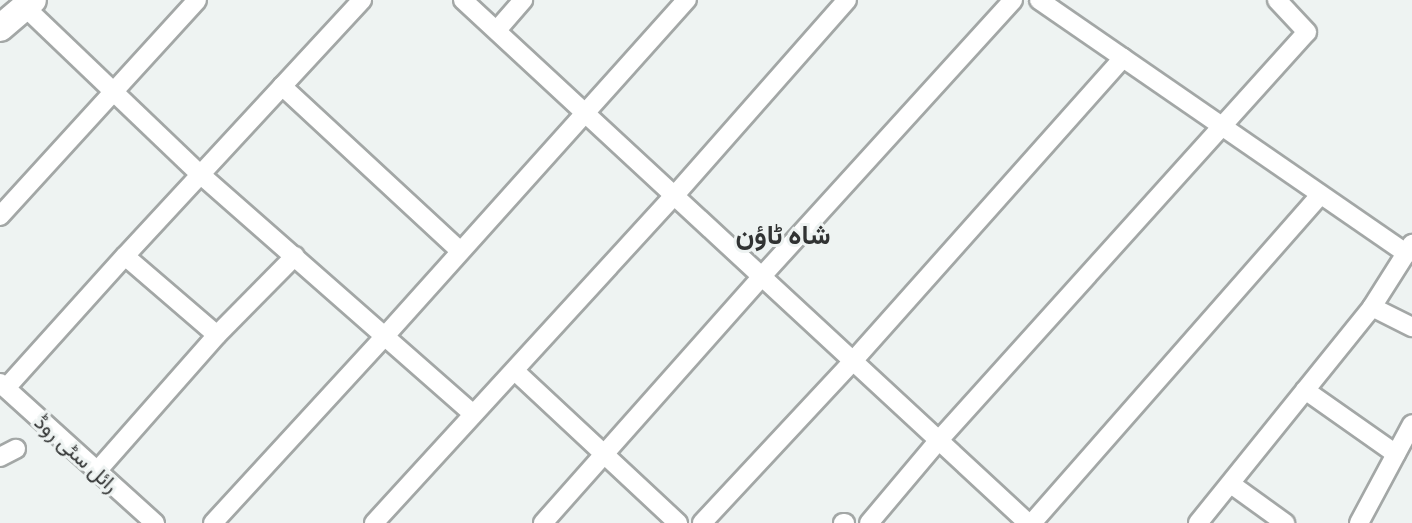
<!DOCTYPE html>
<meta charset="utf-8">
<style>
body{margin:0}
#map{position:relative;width:1412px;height:523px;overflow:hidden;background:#eef3f2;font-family:"Titillium Web",Vazirmatn,sans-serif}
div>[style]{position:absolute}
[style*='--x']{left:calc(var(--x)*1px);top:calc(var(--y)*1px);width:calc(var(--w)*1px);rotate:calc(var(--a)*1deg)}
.roads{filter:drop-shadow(2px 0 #a3a7a6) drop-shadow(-2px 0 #a3a7a6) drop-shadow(0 2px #a3a7a6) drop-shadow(0 -2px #a3a7a6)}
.street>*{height:18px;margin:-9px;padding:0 9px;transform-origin:9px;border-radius:9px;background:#fff}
.secondary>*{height:26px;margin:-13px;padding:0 13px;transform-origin:13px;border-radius:13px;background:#fff}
span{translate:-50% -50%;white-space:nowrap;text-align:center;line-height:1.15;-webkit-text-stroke:6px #eef3f2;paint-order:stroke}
.street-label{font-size:21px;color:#313333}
.district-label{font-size:27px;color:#313333;font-weight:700}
</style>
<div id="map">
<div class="roads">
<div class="street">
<div style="--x:463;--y:0;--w:770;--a:42.79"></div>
<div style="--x:1039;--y:0;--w:447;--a:34.6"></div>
<div style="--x:25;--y:7;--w:242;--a:43.7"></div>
<div style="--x:200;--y:174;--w:362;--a:41.3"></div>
<div style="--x:497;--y:30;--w:40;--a:-49"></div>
<div style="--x:282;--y:86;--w:243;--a:42.8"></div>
<div style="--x:0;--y:216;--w:292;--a:-47.6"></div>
<div style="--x:125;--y:256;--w:349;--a:-47.2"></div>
<div style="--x:1372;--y:307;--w:45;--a:26.6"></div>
<div style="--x:217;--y:335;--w:111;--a:-45.4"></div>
<div style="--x:515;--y:371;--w:223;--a:43"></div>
<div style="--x:0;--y:383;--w:209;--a:42.1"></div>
<div style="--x:6;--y:388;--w:178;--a:-48"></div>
<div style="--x:125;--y:256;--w:121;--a:40.7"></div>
<div style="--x:217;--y:335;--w:181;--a:131.4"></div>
<div style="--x:1305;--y:390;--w:111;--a:35.1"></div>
<div style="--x:0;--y:457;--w:18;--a:-27"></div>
<div style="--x:1231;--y:484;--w:67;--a:35.8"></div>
<div style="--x:213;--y:523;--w:254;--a:-47.4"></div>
<div style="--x:385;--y:336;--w:452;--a:-48.1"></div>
<div style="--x:374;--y:523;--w:445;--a:-47.5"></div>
<div style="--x:675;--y:195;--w:260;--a:-48.6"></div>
<div style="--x:543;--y:523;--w:330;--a:-48.4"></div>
<div style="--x:762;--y:276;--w:373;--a:-47.7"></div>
<div style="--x:702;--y:523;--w:221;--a:-47"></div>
<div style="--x:853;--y:361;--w:406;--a:-48.3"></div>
<div style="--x:843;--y:523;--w:2;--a:0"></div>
<div style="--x:869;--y:523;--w:109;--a:-49.9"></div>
<div style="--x:939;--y:440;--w:549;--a:-47.95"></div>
<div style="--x:1307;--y:32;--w:44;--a:-133.2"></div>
<div style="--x:1032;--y:523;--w:436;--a:-48.7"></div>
<div style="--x:1198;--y:523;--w:277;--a:-51.1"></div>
<div style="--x:1372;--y:307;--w:75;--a:-57.6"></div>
<div style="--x:1359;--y:523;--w:112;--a:-61.8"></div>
</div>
<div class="secondary">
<div style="--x:0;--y:28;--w:43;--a:-40.3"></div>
</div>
</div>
<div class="street-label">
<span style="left:77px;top:453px;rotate:42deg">رائل سٹی روڈ</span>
</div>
<div class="district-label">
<span style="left:783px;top:234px">شاہ ٹاؤن</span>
</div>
</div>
